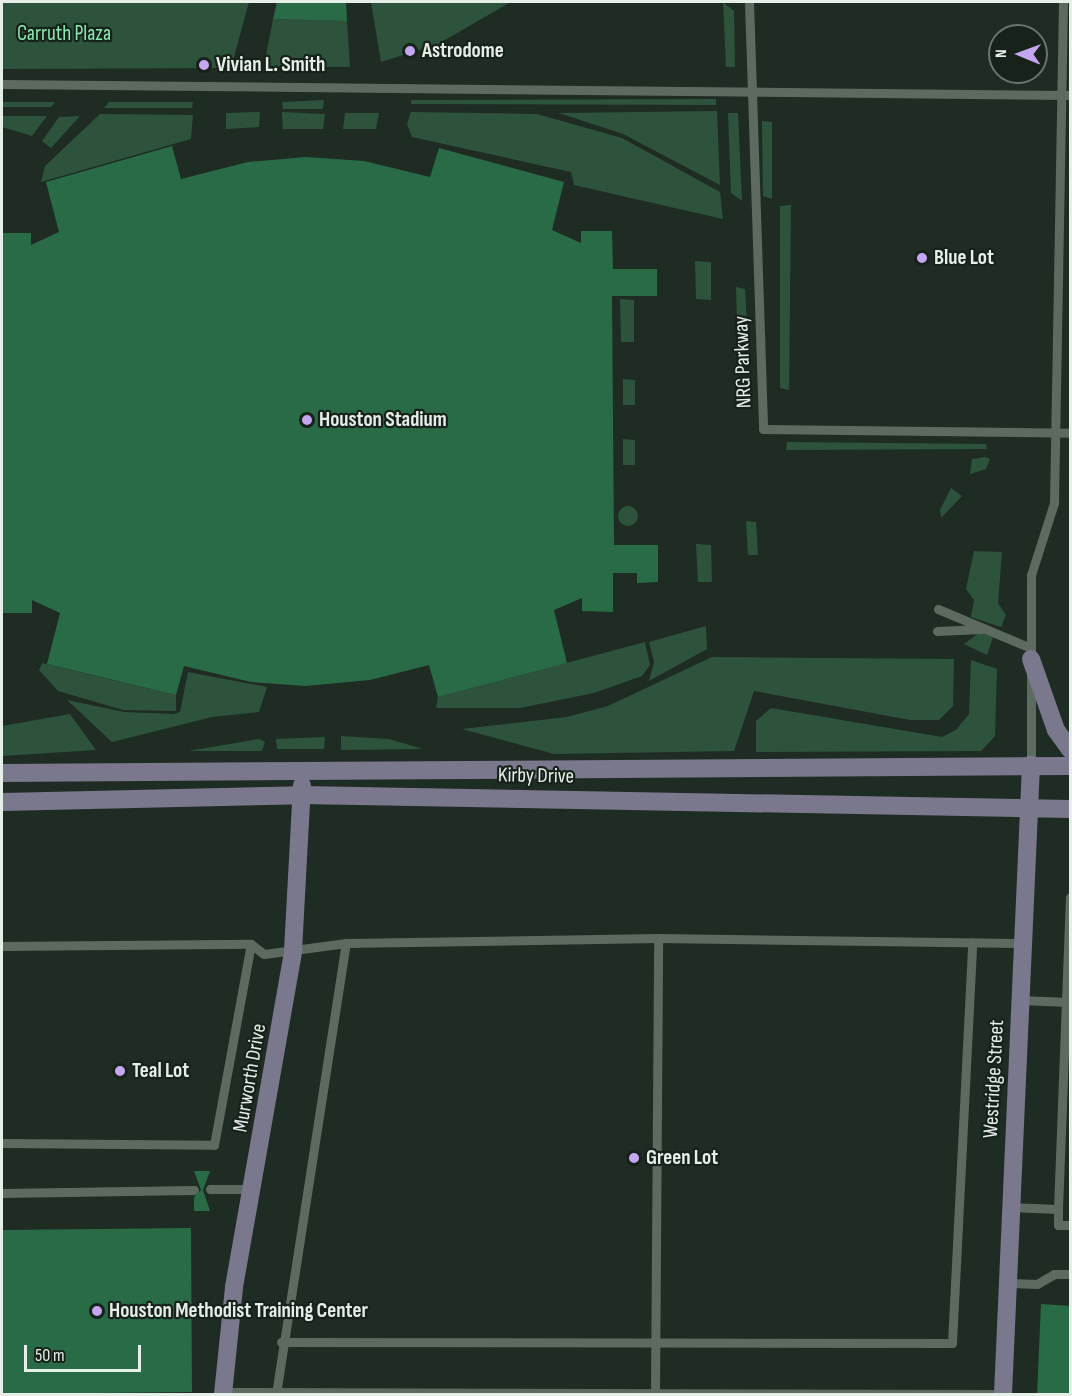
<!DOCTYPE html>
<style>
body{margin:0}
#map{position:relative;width:1072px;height:1396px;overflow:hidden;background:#1f2c24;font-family:"Sofia Sans Condensed",sans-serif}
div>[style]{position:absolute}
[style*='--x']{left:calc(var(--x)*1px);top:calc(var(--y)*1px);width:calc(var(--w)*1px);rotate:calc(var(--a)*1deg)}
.green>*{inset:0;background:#2d533c}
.round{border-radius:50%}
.building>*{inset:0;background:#296b47}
.lane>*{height:9px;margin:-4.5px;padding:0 4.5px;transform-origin:4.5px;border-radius:4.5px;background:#5c6a60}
.secondary>*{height:18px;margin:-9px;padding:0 9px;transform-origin:9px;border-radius:9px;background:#7a788c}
.dots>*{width:16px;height:16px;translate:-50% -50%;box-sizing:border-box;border:3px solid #16221a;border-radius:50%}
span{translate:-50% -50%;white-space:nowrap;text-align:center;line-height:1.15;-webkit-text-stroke:4.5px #16221a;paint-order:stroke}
.park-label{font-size:21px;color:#8ceab1}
.poi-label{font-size:21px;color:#e6eee8;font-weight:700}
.left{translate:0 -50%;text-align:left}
.street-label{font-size:21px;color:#e6eee8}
.frame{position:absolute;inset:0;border:3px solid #e6eee8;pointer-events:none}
.north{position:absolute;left:988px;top:24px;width:60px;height:60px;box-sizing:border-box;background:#16221a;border:2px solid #69746c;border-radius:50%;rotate:271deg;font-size:16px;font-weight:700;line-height:24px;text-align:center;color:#e6eee8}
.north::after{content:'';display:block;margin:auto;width:21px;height:27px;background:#c5a6f1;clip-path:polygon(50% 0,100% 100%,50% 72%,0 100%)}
.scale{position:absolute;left:24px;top:1345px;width:117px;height:27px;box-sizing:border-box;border:3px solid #e6eee8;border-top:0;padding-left:8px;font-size:18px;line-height:21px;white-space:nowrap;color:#e6eee8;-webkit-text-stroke:4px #16221a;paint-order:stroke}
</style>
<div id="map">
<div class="green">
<div style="clip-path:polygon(2px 2px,249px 2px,231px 68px,2px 69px)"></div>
<div style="clip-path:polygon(371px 2px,511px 2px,438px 44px,381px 62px)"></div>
<div style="clip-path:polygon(723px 2px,734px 11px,735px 67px,726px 67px)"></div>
<div style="clip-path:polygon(273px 19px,347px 21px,350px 67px,264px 66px)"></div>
<div style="clip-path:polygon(716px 99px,716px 105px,411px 104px,411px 100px)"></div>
<div style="clip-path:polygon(324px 100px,323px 109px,283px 109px,282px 102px)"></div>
<div style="clip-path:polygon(2px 102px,55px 102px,51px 107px,2px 107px)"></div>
<div style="clip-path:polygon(109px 102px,193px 102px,192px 108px,104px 108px)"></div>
<div style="clip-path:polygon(717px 111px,720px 185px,623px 134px,559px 113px)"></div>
<div style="clip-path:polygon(260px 112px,259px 127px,226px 129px,226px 113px)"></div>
<div style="clip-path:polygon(282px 112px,325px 114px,323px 129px,283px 129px)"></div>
<div style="clip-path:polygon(411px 112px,537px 114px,622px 138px,720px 192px,723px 219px,574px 185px,571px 172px,412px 137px,407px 124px)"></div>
<div style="clip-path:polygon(345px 113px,379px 113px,376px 129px,343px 129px)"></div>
<div style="clip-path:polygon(728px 113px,738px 113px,742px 201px,731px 193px)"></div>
<div style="clip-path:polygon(100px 114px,193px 115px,191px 139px,41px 182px,45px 166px)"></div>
<div style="clip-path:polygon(2px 116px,47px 116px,32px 136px,2px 127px)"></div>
<div style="clip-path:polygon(80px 116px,51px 148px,42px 141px,59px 117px)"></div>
<div style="clip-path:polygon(762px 121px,772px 122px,772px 199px,763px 196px)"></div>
<div style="clip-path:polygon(791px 205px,789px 390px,780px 388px,780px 206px)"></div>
<div style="clip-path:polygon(695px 261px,711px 262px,711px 300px,696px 299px)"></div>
<div style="clip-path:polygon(736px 287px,745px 289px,747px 322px,737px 323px)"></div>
<div style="clip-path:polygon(620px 299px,634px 300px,634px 342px,621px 342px)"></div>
<div style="clip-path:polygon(623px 379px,635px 380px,635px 405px,623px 405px)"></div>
<div style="clip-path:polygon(623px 439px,635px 440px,635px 465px,623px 465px)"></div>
<div style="clip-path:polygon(787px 442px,986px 444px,987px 449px,786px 450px)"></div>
<div style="clip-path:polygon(985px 457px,990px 459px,986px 469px,970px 474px,972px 459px)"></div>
<div style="clip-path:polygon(951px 488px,962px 496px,941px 518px,940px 510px)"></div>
<div class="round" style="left:618px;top:506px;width:20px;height:20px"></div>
<div style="clip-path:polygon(746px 521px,756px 522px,758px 555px,748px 555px)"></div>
<div style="clip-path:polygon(696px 544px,711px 545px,712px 582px,698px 582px)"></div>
<div style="clip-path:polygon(974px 551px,1002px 552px,998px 603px,1006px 615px,1001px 627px,971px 617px,974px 600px,966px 589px)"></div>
<div style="clip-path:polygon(706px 626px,707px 649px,649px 681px,654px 662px,649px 642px)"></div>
<div style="clip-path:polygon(980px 632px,993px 637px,987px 655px,964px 644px)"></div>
<div style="clip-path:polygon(645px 642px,650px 665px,642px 676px,594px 693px,520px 708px,436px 708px,438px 697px)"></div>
<div style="clip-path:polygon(712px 657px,954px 659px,953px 706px,939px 720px,910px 720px,754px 691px,734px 751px,554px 754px,462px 729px,567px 717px,608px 706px)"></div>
<div style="clip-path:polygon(971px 660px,997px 669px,995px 736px,981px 751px,756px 752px,756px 721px,771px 708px,942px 737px,956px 730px,969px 714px)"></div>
<div style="clip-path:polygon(42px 663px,176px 695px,176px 711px,123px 710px,58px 691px,39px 670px)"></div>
<div style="clip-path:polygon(188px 672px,267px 687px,259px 712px,212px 717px,112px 742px,67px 700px,124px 712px,174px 714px,180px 712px)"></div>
<div style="clip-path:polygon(70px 714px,96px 750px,2px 756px,2px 726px)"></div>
<div style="clip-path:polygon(341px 736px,389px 739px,423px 749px,341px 750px)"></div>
<div style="clip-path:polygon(325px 737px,324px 749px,277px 749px,276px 739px)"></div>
<div style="clip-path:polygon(259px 739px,265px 742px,262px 751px,188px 751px)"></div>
</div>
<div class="building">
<div style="clip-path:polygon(277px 2px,346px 2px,347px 21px,273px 19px)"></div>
<div style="clip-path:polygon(172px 146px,181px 179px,248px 162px,306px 157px,364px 161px,430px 177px,439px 148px,564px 182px,552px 230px,581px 243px,581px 231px,612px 231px,613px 269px,657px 269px,657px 296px,612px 296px,614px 545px,658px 545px,658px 582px,637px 583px,637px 573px,613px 573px,613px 612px,582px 611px,582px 598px,554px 610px,567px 663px,438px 697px,429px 665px,370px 680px,305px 686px,251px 682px,184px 666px,176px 695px,47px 664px,60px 613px,32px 600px,32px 613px,2px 613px,2px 233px,31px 233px,31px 245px,59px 232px,46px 182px)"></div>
<div style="clip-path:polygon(194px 1171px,210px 1171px,203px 1190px,210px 1211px,194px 1211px,194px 1197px,201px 1190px)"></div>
<div style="clip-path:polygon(191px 1228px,192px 1392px,2px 1394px,2px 1230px)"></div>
<div style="clip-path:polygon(1041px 1304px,1071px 1306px,1071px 1395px,1037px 1395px)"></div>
</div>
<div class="lane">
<div style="--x:749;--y:2;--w:427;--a:88.1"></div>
<div style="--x:763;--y:429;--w:307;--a:0.7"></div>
<div style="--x:2;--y:84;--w:1068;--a:0.59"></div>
<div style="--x:938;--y:609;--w:101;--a:22.8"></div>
<div style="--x:937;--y:631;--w:45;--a:-2.5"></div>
<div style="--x:1031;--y:661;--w:86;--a:-90"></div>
<div style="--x:1031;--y:575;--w:76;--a:-72.3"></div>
<div style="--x:1054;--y:503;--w:501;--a:-88.97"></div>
<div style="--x:1031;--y:765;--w:90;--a:-90"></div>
<div style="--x:2;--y:946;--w:249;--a:-0.5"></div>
<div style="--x:251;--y:944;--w:16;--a:38"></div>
<div style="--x:264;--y:954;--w:83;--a:-7.6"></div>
<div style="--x:346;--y:943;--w:312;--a:-0.9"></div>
<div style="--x:658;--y:938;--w:365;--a:0.8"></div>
<div style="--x:1020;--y:1000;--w:49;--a:2.3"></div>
<div style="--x:2;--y:1143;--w:212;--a:0.5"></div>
<div style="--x:214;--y:1145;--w:204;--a:-79.6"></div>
<div style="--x:210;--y:1189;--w:42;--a:0"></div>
<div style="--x:2;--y:1193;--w:192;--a:-0.9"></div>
<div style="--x:1011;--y:1207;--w:47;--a:2.4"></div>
<div style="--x:1058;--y:1209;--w:312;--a:-87.8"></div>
<div style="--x:1058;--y:1209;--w:16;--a:90"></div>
<div style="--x:1058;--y:1225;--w:12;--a:0"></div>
<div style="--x:1007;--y:1283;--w:30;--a:2"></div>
<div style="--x:1037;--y:1284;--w:20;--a:-30"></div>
<div style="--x:1054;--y:1274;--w:16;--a:0"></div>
<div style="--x:281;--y:1342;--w:671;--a:0.09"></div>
<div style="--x:952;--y:1343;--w:401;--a:-87.1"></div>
<div style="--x:224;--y:1392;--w:779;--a:0.15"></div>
<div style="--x:276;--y:1394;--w:456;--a:-81.2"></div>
<div style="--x:655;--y:1394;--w:456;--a:-89.6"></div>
</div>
<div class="secondary">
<div style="--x:1031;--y:659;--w:75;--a:70.6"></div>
<div style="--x:1056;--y:730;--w:24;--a:54"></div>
<div style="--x:2;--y:773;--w:1068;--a:-0.38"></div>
<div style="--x:2;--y:802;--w:300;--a:-1.3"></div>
<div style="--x:302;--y:795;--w:768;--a:1.04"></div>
<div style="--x:223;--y:1394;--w:108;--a:-84.1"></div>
<div style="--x:234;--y:1287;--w:341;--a:-80"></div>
<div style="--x:293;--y:951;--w:166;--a:-86.9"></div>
<div style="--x:1003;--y:1394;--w:630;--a:-87.45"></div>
</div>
<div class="dots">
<div style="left:410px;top:51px;background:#c5a6f1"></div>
<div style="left:204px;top:65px;background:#c5a6f1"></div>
<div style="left:922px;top:258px;background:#c5a6f1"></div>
<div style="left:307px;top:420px;background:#c5a6f1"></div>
<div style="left:120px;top:1071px;background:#c5a6f1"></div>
<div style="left:634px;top:1158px;background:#c5a6f1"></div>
<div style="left:97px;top:1311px;background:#c5a6f1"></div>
</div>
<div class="park-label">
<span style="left:64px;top:34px">Carruth Plaza</span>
</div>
<div class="poi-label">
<span class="left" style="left:422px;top:51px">Astrodome</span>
<span class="left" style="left:216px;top:65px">Vivian L. Smith</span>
<span class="left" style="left:934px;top:258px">Blue Lot</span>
<span class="left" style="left:319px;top:420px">Houston Stadium</span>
<span class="left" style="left:132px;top:1071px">Teal Lot</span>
<span class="left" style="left:646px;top:1158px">Green Lot</span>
<span class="left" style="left:109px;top:1311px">Houston Methodist Training Center</span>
</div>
<div class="street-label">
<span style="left:743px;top:362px;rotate:-92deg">NRG Parkway</span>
<span style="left:536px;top:776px;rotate:1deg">Kirby Drive</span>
<span style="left:250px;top:1078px;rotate:-80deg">Murworth Drive</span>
<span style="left:994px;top:1079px;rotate:-87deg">Westridge Street</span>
</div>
<div class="frame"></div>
<div class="north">N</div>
<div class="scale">50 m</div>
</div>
